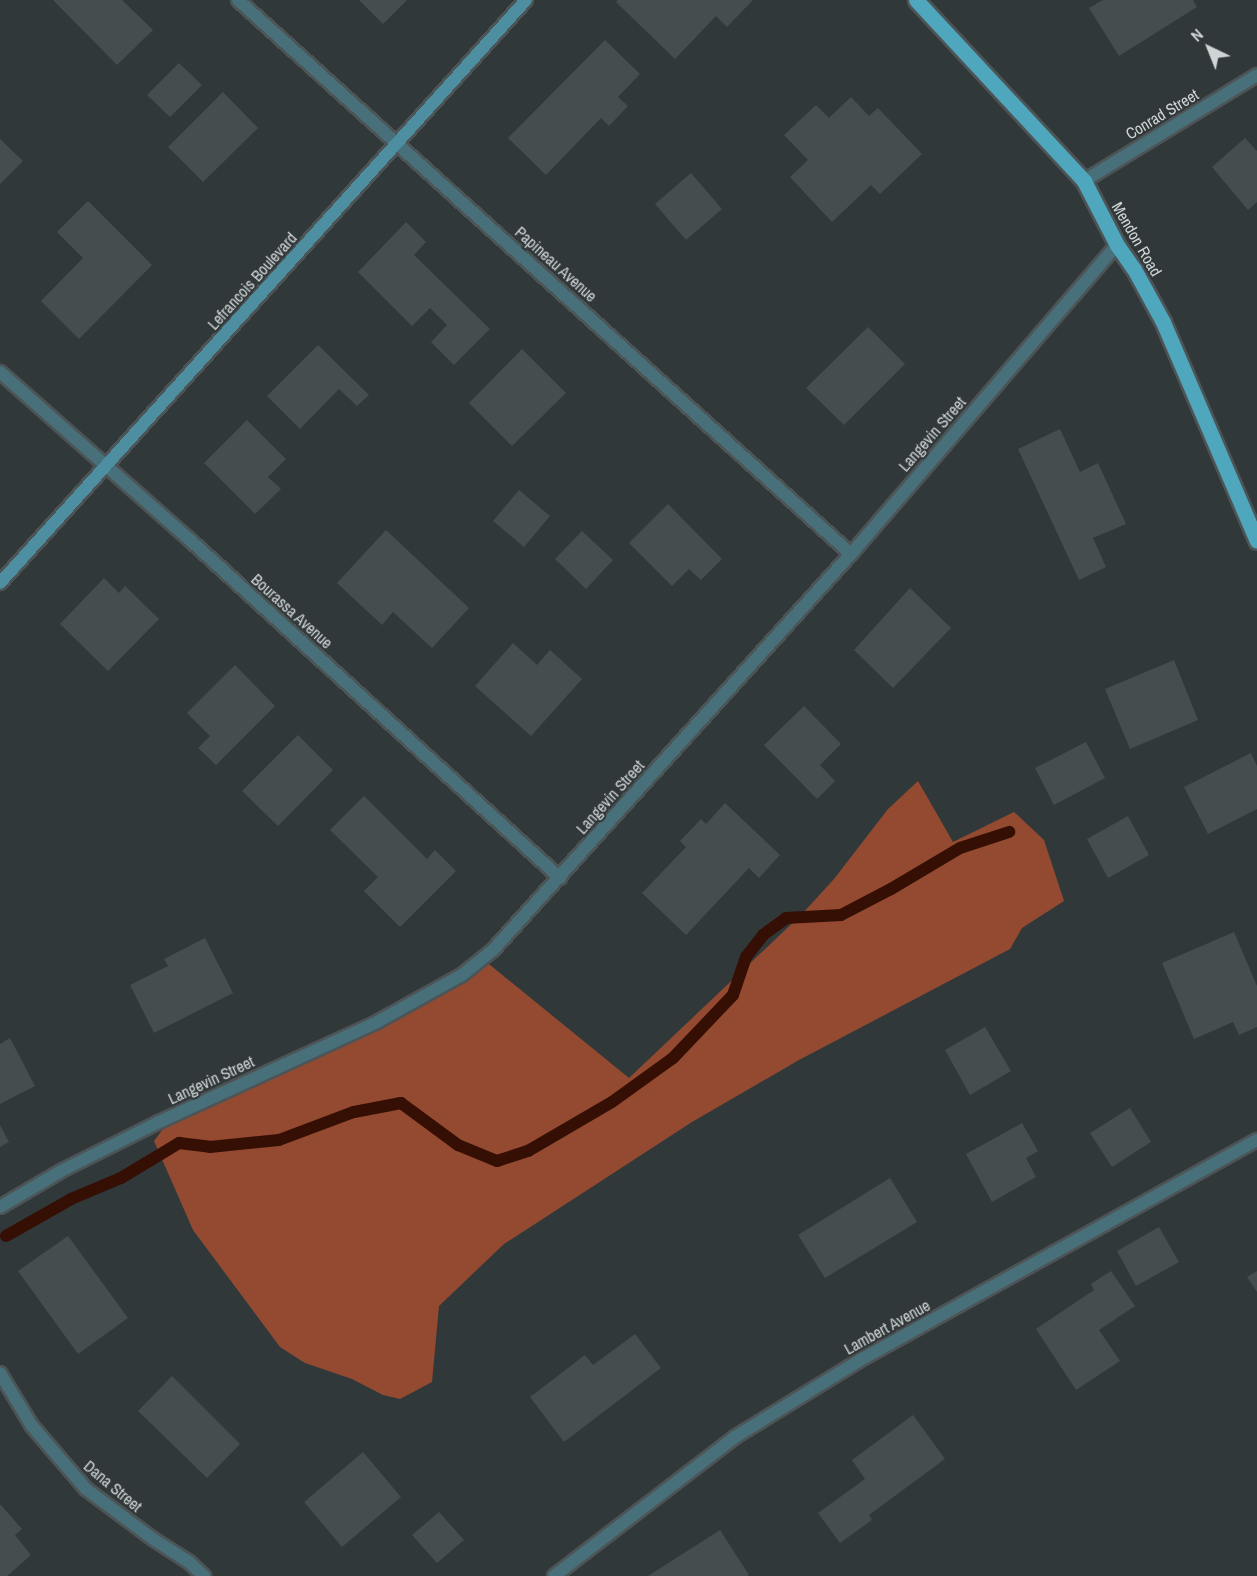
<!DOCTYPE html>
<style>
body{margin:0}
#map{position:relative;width:1257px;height:1576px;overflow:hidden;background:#31383a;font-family:"Archivo Narrow",sans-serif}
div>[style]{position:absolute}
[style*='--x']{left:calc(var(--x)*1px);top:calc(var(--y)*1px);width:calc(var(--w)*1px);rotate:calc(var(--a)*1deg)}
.forest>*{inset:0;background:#944a31}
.stream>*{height:12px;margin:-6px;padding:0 6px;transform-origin:6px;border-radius:6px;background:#350f04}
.building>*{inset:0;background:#454d4f}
.roads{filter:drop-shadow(2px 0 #4d5456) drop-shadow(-2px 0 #4d5456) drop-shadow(0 2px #4d5456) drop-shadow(0 -2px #4d5456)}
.street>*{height:12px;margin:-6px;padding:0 6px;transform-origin:6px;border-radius:6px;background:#48707b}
.secondary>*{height:12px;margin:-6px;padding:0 6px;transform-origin:6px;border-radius:6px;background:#4d8fa1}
.primary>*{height:15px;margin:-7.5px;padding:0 7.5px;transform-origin:7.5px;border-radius:7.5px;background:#4fa7be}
span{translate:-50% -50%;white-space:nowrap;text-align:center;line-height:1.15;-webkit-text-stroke:4.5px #31383a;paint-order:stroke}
.street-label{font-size:16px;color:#cfd4d5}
.north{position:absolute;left:1179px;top:18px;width:60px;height:60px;-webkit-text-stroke:4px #31383a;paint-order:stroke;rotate:317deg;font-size:16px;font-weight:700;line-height:24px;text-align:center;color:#cfd4d5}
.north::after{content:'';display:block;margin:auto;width:21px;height:27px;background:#cfd4d5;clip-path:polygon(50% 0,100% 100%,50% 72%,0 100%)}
</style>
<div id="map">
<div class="forest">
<div style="clip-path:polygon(918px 781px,953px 842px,1014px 812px,1044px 840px,1064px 901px,1022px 928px,1010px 949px,799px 1060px,692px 1122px,504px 1244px,439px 1306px,432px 1382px,400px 1399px,383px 1395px,352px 1379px,305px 1363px,280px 1347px,193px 1230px,154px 1141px,174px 1114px,414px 999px,448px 973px,479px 956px,629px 1078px,802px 914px,834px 879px,888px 809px)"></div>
</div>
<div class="stream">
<div style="--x:6;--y:1236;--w:75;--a:-29.6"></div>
<div style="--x:71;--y:1199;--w:54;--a:-22.8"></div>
<div style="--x:121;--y:1178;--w:68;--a:-31.1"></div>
<div style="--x:179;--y:1143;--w:31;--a:7"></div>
<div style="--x:210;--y:1147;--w:69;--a:-5.8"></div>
<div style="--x:279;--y:1140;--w:80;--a:-20.5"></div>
<div style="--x:354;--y:1112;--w:48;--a:-10.8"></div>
<div style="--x:401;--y:1103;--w:71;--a:36.4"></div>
<div style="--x:458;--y:1145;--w:42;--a:22.3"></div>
<div style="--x:497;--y:1161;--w:33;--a:-18"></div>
<div style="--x:528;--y:1151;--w:97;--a:-30.3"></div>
<div style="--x:612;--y:1102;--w:75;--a:-35.8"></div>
<div style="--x:673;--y:1058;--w:87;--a:-46.4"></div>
<div style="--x:733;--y:995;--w:40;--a:-71.1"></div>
<div style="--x:746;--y:957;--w:28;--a:-52"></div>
<div style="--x:763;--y:935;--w:29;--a:-36"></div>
<div style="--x:786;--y:918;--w:55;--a:-3.1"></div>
<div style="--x:841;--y:915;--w:56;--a:-27.5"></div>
<div style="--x:891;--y:889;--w:80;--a:-30.7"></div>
<div style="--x:960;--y:848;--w:52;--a:-18.1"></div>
</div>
<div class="building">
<div style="clip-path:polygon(53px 0,122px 0,153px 30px,117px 65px)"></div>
<div style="clip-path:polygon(359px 0,407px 0,383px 24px)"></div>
<div style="clip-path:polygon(618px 0,753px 0,727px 27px,716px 16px,675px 59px,616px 2px)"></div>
<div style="clip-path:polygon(1103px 0,1193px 0,1197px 7px,1119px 56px,1089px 8px)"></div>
<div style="clip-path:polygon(605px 40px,640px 74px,618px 97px,628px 106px,609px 126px,601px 118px,546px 175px,508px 138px)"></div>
<div style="clip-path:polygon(179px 63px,202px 85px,170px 117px,147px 95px)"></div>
<div style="clip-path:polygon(223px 92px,258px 128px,203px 182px,168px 147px)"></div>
<div style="clip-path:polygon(851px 97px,869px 116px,878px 108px,922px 154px,880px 194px,871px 185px,832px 222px,790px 177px,808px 160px,784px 135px,816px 105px,829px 118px)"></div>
<div style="clip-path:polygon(1245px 138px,1257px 151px,1257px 202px,1248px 210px,1212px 167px)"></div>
<div style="clip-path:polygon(0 139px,23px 161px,0 184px)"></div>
<div style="clip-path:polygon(691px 173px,722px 209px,686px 240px,655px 204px)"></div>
<div style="clip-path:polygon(88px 201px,152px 265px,79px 339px,41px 301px,83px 258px,57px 232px)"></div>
<div style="clip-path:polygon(406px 222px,426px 242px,414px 255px,490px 329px,454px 365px,431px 342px,447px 325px,430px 308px,412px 326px,358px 272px)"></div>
<div style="clip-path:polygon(868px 327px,905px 364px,844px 425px,806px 388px)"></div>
<div style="clip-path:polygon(318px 345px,369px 395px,357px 406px,339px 389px,300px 429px,267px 396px)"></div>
<div style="clip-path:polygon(522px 349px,566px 393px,512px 446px,469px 403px)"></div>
<div style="clip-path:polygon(247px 420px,286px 459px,268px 477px,281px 489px,255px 514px,204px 463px)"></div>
<div style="clip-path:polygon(1060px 429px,1080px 472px,1098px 463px,1126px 524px,1093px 538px,1106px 567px,1079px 580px,1018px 449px)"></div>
<div style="clip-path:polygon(519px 490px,550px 516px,524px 547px,493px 521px)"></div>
<div style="clip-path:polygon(668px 504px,722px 559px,701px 580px,689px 569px,672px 586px,629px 543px)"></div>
<div style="clip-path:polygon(386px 530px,469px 608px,432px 648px,393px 612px,382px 625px,337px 583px)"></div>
<div style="clip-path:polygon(582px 531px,613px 560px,586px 589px,555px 559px)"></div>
<div style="clip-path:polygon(104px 578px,119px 593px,125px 586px,159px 619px,108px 671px,60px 624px)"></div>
<div style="clip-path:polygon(910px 588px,951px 628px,893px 688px,854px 650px)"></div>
<div style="clip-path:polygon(513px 643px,537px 665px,550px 650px,582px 679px,531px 736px,475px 686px)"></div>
<div style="clip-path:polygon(1174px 660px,1198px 720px,1130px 749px,1105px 689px)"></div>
<div style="clip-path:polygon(235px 665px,275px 706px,216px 765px,198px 748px,210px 736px,187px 713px)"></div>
<div style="clip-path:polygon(804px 706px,841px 744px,820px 765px,835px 781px,817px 799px,764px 745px)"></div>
<div style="clip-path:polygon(298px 735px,333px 770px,278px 826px,242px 791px)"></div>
<div style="clip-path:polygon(1086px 742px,1105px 778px,1054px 805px,1035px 768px)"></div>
<div style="clip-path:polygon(1251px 753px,1257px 766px,1257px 809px,1208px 834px,1184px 787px)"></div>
<div style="clip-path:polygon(364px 796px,427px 859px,435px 850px,456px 871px,400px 927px,364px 891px,378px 877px,330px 830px)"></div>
<div style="clip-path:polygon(725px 803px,780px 855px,759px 878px,749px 868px,686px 935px,642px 893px,686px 847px,680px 841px,701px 819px,706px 824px)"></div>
<div style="clip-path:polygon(1128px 816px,1149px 855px,1108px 878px,1087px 839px)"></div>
<div style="clip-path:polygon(1234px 932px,1257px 986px,1257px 1027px,1239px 1035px,1233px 1022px,1194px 1039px,1162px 963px)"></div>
<div style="clip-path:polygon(205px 938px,233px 993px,154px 1033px,130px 985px,168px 966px,164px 959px)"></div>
<div style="clip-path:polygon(985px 1027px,1011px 1071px,970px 1095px,945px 1050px)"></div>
<div style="clip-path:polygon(10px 1038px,35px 1086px,0 1104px,0 1044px)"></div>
<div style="clip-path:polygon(1130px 1108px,1151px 1142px,1112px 1167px,1090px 1133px)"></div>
<div style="clip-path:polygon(1022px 1123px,1038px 1151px,1026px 1158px,1036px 1177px,992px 1202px,966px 1154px)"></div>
<div style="clip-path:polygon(0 1125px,9px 1142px,0 1147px)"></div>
<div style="clip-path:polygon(890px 1178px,917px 1222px,825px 1278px,798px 1235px)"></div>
<div style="clip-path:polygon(1159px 1227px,1179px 1262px,1136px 1286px,1117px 1251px)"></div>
<div style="clip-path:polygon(68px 1236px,128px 1318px,78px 1354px,18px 1271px)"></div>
<div style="clip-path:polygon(1111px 1271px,1135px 1306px,1099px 1330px,1120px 1361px,1076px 1390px,1036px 1329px,1094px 1290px,1091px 1284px)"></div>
<div style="clip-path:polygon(1257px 1271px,1257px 1292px,1247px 1277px)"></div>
<div style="clip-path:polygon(635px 1334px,661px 1368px,564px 1442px,530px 1397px,585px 1355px,593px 1365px)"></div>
<div style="clip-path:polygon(172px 1376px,240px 1444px,207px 1478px,138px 1411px)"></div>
<div style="clip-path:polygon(913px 1415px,945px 1459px,869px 1515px,872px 1520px,840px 1543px,818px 1513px,865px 1479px,852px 1460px)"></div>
<div style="clip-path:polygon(363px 1452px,401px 1497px,342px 1547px,304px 1502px)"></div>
<div style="clip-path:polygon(0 1504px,22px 1529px,15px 1535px,31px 1555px,7px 1576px,0 1576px)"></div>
<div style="clip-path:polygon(439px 1512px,464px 1540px,437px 1563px,412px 1535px)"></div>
<div style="clip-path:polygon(720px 1530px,749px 1575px,747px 1576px,648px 1576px)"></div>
</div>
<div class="roads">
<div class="street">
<div style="--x:238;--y:0;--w:826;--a:42.11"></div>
<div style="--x:1084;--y:181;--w:203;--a:-31.5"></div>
<div style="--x:0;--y:372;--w:254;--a:41.5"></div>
<div style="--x:190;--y:540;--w:501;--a:42.41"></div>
<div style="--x:0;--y:1207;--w:71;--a:-30.5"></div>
<div style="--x:61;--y:1171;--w:110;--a:-26.6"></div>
<div style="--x:159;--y:1122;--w:240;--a:-24.6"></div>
<div style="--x:377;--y:1022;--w:97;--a:-28.9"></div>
<div style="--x:462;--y:975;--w:40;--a:-39"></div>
<div style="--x:493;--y:950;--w:534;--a:-47.89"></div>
<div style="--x:851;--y:554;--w:408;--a:-49.3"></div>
<div style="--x:0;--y:1373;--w:62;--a:58.9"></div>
<div style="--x:32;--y:1426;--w:83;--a:49.4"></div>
<div style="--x:86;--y:1489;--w:84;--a:36.7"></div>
<div style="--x:153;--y:1539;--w:43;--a:32.6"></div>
<div style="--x:189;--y:1562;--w:21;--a:43"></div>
<div style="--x:554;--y:1576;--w:228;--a:-37.5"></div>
<div style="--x:735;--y:1437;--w:147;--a:-31.6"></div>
<div style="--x:860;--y:1360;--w:454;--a:-29"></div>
</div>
<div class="secondary">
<div style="--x:0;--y:583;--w:785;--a:-47.94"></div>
</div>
<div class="primary">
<div style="--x:916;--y:0;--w:247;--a:47.1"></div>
<div style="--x:1084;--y:181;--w:72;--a:62.7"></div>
<div style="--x:1117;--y:245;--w:29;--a:55"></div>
<div style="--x:1134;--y:269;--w:60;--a:61.3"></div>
<div style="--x:1163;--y:322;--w:238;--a:66.8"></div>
</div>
</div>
<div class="street-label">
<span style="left:1162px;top:114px;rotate:-31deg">Conrad Street</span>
<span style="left:1137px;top:239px;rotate:60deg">Mendon Road</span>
<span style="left:556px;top:264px;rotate:42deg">Papineau Avenue</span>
<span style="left:252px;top:281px;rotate:-48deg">Lefrancois Boulevard</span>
<span style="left:932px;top:434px;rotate:-49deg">Langevin Street</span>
<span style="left:292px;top:611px;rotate:42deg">Bourassa Avenue</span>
<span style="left:610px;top:797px;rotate:-48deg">Langevin Street</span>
<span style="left:211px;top:1080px;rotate:-25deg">Langevin Street</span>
<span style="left:887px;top:1327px;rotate:-29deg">Lambert Avenue</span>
<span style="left:113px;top:1486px;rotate:40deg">Dana Street</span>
</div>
<div class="north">N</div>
</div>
